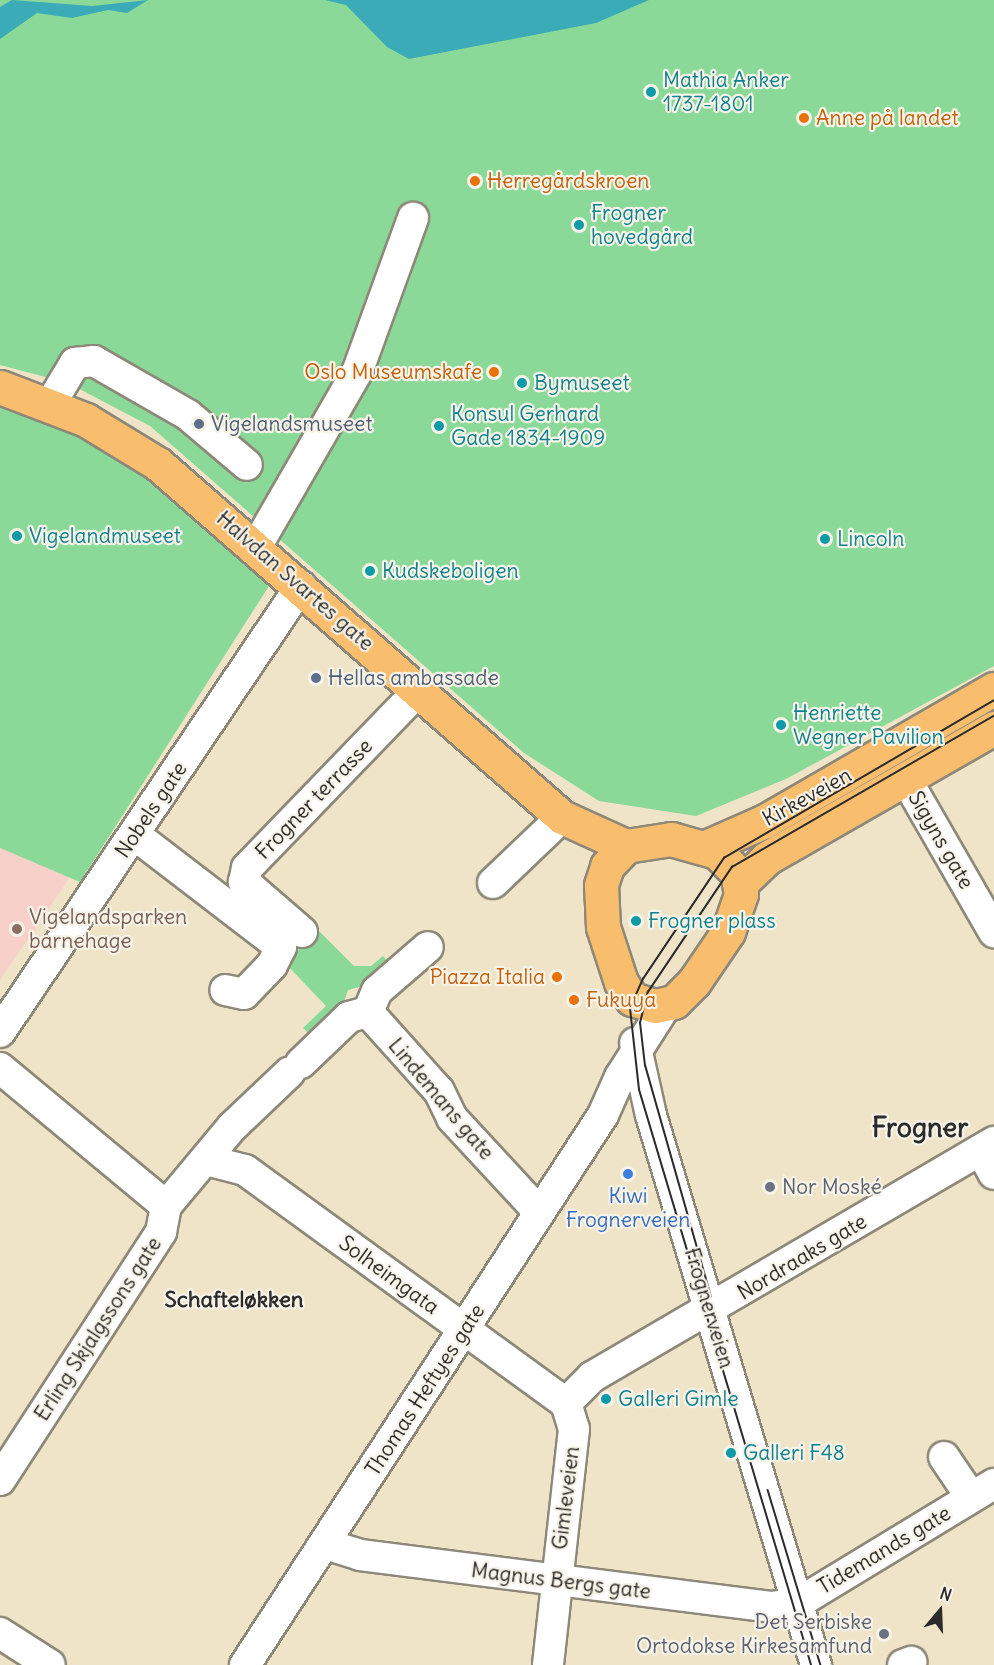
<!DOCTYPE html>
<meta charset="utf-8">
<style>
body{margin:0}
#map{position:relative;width:994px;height:1665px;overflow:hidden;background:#efe4c7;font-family:Delius,sans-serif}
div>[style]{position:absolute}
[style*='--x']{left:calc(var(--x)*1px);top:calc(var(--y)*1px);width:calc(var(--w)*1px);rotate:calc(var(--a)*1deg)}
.built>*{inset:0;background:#f7d0c9}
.green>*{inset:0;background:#8bd998}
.water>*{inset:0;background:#3babb7}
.roads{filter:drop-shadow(2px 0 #8d8879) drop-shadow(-2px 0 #8d8879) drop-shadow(0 2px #8d8879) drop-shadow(0 -2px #8d8879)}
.minor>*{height:30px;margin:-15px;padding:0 15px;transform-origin:15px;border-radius:15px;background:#fff}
.major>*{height:33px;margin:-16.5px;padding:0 16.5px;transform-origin:16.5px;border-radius:16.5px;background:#f9be6d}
.tram>*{height:1.5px;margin:-0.75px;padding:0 0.75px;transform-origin:0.75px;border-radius:0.75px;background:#2b2b2b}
.dots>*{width:16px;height:16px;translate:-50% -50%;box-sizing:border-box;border:3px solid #f7f3e8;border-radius:50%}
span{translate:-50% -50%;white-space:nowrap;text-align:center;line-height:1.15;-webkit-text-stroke:4.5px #f7f3e8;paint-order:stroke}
.culture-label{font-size:21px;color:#0d838f}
.left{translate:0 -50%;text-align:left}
.food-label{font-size:21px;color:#c56008}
.right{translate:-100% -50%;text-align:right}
.service-label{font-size:21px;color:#4e5e75}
.street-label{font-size:21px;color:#2b2b2b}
.education-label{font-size:21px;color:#785e54}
.worship-label{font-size:21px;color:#5b616d}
.shop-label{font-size:21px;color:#366cbe}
.neighbourhood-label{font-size:22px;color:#2b2b2b;font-weight:700}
.district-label{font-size:27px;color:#2b2b2b;font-weight:700}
.north{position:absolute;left:910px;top:1581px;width:60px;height:60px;-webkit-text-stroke:4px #f7f3e8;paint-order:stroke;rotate:19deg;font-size:16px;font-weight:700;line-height:24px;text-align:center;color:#2b2b2b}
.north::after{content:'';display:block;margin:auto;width:21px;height:27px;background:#2b2b2b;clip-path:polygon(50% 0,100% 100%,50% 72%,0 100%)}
</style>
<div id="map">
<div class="built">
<div style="clip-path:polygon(0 848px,70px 877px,0 980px)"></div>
</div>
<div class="green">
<div style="clip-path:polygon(0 0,994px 0,994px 666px,786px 779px,696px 816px,599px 801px,524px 753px,150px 426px,68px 383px,0 365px)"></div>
<div style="clip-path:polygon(0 404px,96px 439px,161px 484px,269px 586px,80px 882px,0 848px)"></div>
<div style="clip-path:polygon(318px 930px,354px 966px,371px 966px,383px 956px,392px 967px,374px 983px,348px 990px,340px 1014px,314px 1038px,303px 1028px,326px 1006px,285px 963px)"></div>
</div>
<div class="water">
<div style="clip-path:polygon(12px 0,92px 6px,148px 0,127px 13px,108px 10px,72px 18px,37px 13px,0 39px,0 7px)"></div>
<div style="clip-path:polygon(325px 0,649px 0,596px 23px,409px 59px,387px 47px,346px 5px)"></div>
</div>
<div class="roads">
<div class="minor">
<div style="--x:51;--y:403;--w:47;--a:-59"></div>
<div style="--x:75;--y:363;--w:19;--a:-6"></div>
<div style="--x:94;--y:361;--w:108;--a:29.9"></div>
<div style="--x:188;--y:415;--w:77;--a:40.3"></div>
<div style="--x:256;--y:547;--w:204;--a:-60"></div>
<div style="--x:358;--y:370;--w:162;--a:-70.1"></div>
<div style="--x:906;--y:779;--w:177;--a:60.1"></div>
<div style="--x:135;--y:835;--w:184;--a:37.5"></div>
<div style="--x:281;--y:947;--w:20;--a:117"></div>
<div style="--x:272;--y:965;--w:40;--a:134"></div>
<div style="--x:244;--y:994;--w:19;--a:-168"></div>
<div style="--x:493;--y:883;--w:95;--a:-43.7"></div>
<div style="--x:302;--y:932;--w:77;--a:-139.2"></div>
<div style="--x:244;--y:882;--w:14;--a:-78"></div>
<div style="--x:247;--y:868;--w:248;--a:-46"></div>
<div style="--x:368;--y:1012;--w:106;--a:48.1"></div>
<div style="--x:439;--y:1091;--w:30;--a:64"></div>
<div style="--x:452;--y:1118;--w:128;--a:47.2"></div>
<div style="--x:0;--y:1032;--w:538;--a:-55.99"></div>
<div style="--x:635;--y:1043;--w:74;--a:77.5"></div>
<div style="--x:651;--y:1115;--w:574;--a:73.3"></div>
<div style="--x:301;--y:1063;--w:66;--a:-43.8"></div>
<div style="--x:349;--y:1017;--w:20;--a:-15"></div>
<div style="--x:368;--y:1012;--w:23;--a:-67"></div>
<div style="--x:377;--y:991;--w:67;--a:-40.8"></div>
<div style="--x:0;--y:1068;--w:216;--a:39.7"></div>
<div style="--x:981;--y:1150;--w:27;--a:62"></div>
<div style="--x:206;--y:1160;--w:40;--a:14.4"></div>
<div style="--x:245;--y:1170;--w:397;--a:36"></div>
<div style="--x:566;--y:1403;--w:27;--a:73"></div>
<div style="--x:574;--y:1429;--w:237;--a:96.3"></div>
<div style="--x:566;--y:1403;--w:37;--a:-45"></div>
<div style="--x:592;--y:1377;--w:466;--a:-30.3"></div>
<div style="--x:944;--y:1457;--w:48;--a:56"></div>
<div style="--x:0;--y:1480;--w:296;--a:-57"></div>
<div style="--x:161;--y:1232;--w:26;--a:-79"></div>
<div style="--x:166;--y:1206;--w:103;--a:-50.1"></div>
<div style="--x:232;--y:1127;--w:79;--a:-43.5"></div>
<div style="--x:325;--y:1544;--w:37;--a:17"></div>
<div style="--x:360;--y:1555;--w:414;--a:7.2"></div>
<div style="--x:771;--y:1607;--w:27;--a:-8"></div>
<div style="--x:798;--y:1603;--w:229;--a:-31.3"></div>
<div style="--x:0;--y:1633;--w:59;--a:32.6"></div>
<div style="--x:245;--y:1665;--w:656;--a:-56.94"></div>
<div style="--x:603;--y:1115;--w:42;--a:-65.9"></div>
<div style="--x:620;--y:1077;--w:85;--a:-57.4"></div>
<div style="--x:903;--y:1665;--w:9;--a:-21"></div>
</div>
<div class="major">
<div style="--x:0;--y:387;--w:92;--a:21"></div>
<div style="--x:86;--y:420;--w:84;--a:31.4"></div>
<div style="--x:158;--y:464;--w:536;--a:41.15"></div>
<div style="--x:562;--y:817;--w:70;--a:24.4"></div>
<div style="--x:671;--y:839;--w:48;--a:15.8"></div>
<div style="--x:717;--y:852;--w:29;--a:46"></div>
<div style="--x:737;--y:873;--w:21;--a:79"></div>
<div style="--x:741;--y:894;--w:40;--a:108.9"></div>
<div style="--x:728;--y:932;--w:60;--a:124.2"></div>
<div style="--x:694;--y:982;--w:28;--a:135"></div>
<div style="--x:674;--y:1002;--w:19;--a:168"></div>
<div style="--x:655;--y:1006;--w:24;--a:-163"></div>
<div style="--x:632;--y:999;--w:20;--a:-123"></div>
<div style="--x:621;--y:982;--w:58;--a:-108.1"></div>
<div style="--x:603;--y:927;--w:42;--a:-92.7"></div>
<div style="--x:601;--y:885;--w:20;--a:-72"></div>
<div style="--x:607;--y:866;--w:28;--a:-46"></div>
<div style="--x:626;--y:846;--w:46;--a:-8.8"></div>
<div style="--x:708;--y:846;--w:62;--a:-23.7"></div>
<div style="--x:765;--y:821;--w:264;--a:-30"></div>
<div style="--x:740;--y:884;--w:37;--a:-44"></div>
<div style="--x:767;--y:858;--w:262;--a:-29.8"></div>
</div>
</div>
<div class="tram">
<div style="--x:711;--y:1297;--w:240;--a:-105.9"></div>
<div style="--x:645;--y:1066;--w:43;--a:-96.6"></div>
<div style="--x:640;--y:1023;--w:32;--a:-76"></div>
<div style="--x:648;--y:992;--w:151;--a:-56.1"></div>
<div style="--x:732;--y:867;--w:302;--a:-30"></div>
<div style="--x:768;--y:1490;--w:183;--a:73.2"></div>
<div style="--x:811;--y:1665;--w:600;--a:-106.65"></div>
<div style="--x:639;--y:1090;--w:82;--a:-96.3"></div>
<div style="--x:630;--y:1008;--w:32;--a:-66"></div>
<div style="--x:643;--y:979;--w:146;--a:-56.2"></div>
<div style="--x:724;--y:858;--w:313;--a:-30.3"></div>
</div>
<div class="dots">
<div style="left:651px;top:92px;background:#0f9aa8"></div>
<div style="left:804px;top:118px;background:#e8710a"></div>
<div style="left:475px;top:181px;background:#e8710a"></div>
<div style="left:579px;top:225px;background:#0f9aa8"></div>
<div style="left:494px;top:372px;background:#e8710a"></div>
<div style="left:522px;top:383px;background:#0f9aa8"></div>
<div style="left:199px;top:424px;background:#5c6f8a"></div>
<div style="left:439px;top:426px;background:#0f9aa8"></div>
<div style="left:17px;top:536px;background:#0f9aa8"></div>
<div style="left:825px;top:539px;background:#0f9aa8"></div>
<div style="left:370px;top:571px;background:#0f9aa8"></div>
<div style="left:316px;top:678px;background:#5c6f8a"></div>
<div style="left:781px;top:725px;background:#0f9aa8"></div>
<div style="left:636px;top:921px;background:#0f9aa8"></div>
<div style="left:17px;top:929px;background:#8d6e63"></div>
<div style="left:557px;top:977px;background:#e8710a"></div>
<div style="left:574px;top:1000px;background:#e8710a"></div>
<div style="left:628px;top:1174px;background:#3f7fe0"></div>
<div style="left:770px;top:1187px;background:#6b7280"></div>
<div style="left:606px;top:1399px;background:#0f9aa8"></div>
<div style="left:731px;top:1453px;background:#0f9aa8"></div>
<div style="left:884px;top:1634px;background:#6b7280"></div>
</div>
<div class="culture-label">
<span class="left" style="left:663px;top:92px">Mathia Anker<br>1737-1801</span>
<span class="left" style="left:591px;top:225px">Frogner<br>hovedgård</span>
<span class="left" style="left:534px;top:383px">Bymuseet</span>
<span class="left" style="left:451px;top:426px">Konsul Gerhard<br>Gade 1834-1909</span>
<span class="left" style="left:29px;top:536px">Vigelandmuseet</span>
<span class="left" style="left:837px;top:539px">Lincoln</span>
<span class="left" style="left:382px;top:571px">Kudskeboligen</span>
<span class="left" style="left:793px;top:725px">Henriette<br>Wegner Pavilion</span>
<span class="left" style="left:648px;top:921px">Frogner plass</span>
<span class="left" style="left:618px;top:1399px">Galleri Gimle</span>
<span class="left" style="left:743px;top:1453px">Galleri F48</span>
</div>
<div class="food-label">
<span class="left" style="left:816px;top:118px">Anne på landet</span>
<span class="left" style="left:487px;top:181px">Herregårdskroen</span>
<span class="right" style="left:482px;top:372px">Oslo Museumskafe</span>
<span class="right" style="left:545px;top:977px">Piazza Italia</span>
<span class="left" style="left:586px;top:1000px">Fukuya</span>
</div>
<div class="service-label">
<span class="left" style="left:211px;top:424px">Vigelandsmuseet</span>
<span class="left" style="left:328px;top:678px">Hellas ambassade</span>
</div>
<div class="street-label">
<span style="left:295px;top:581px;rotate:41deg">Halvdan Svartes gate</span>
<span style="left:807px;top:797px;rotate:-29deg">Kirkeveien</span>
<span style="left:314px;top:799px;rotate:-46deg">Frogner terrasse</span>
<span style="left:151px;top:810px;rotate:-56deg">Nobels gate</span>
<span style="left:941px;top:840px;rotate:60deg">Sigyns gate</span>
<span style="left:441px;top:1099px;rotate:50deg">Lindemans gate</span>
<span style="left:802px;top:1257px;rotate:-31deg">Nordraaks gate</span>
<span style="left:389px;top:1275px;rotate:36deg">Solheimgata</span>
<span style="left:709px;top:1308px;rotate:73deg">Frognerveien</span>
<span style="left:98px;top:1329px;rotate:-57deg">Erling Skjalgssons gate</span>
<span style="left:425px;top:1390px;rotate:-57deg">Thomas Heftyes gate</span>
<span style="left:566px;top:1498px;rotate:-83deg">Gimleveien</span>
<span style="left:884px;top:1550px;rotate:-31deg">Tidemands gate</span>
<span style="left:561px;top:1581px;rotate:7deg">Magnus Bergs gate</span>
</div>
<div class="education-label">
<span class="left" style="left:29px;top:929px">Vigelandsparken<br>barnehage</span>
</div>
<div class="worship-label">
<span class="left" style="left:782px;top:1187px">Nor Moské</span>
<span class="right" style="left:872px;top:1634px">Det Serbiske<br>Ortodokse Kirkesamfund</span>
</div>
<div class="shop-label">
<span style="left:628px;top:1208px">Kiwi<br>Frognerveien</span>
</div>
<div class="neighbourhood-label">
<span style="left:234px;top:1300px">Schafteløkken</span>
</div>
<div class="district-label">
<span style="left:920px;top:1128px">Frogner</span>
</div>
<div class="north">N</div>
</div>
